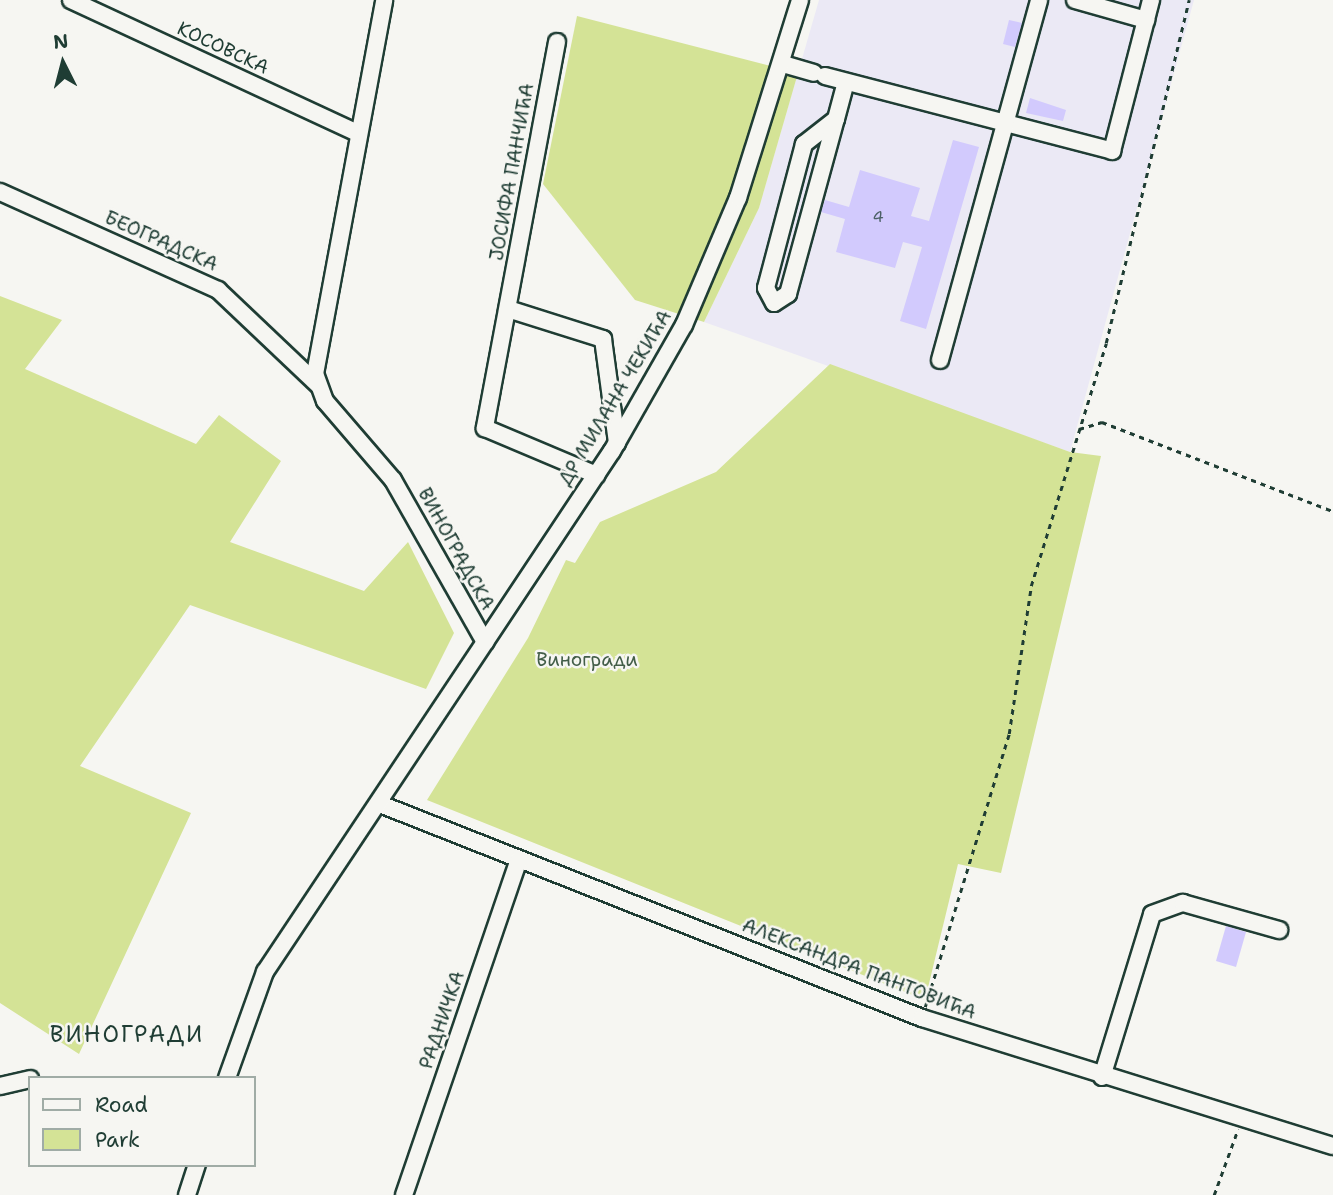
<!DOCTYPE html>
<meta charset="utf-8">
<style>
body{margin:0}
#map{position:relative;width:1333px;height:1195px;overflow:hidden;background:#f6f6f2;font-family:"Shantell Sans",sans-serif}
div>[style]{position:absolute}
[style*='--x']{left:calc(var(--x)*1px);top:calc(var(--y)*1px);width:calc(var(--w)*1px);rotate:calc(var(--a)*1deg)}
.built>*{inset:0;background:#ebe9f5}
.green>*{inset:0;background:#d4e396}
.building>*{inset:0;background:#d2cafd}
.path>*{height:2.5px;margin-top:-1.25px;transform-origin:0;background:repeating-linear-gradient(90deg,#1f3d34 0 5px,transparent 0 10px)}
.roads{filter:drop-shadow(2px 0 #1f3d34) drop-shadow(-2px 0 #1f3d34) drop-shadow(0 2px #1f3d34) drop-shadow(0 -2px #1f3d34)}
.minor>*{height:16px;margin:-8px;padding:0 8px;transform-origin:8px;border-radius:8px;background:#f6f6f2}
span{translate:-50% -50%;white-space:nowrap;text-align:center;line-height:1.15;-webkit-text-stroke:5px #f6f6f2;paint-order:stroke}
.number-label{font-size:16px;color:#4c6066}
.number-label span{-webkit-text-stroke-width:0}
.street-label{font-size:19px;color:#1f3d34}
.park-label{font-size:19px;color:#435e48}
.quarter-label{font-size:23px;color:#1f3d34;letter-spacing:2px}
.legend{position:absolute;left:28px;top:1076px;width:228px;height:91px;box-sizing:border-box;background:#f6f6f2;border:2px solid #a0aca6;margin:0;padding:9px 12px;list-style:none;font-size:21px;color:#1f3d34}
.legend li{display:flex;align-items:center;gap:14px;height:35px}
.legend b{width:35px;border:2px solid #a0aca6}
.north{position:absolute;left:28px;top:28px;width:70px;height:70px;-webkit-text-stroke:5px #f6f6f2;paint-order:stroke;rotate:354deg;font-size:19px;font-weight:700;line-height:28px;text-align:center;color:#1f3d34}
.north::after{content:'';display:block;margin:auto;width:24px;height:32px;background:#1f3d34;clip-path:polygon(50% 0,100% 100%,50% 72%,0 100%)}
</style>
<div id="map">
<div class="built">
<div style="clip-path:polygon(819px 0,1194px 0,1070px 452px,704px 322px,759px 208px)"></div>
</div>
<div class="green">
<div style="clip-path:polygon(577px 16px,798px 73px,759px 208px,704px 322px,635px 300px,543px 184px)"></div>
<div style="clip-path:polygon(0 296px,62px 320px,25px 369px,196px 444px,219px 415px,281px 461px,230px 542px,364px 591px,408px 542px,454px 633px,426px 689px,190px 605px,80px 766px,191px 813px,79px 1054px,0 1003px)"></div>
<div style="clip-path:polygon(830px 364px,1070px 452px,1101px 456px,1001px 873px,958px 864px,925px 1000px,427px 800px,528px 638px,566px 560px,575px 563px,600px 522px,716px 472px)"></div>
</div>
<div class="building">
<div style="clip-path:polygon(1009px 20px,1022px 23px,1015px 47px,1003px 44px)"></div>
<div style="clip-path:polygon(1030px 98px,1066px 110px,1063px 121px,1026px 113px)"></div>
<div style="clip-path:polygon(953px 140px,979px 147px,926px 329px,900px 321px,922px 247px,903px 242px,895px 268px,836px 252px,845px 219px,821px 212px,825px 200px,849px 207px,860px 170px,920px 188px,911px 216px,929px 221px)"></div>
<div style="clip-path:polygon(1226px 926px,1246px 932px,1236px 967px,1216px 961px)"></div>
</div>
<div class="path">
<div style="--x:1079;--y:429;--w:24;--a:-17"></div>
<div style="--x:1102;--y:422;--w:248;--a:21.1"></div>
<div style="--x:925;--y:1007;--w:286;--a:-72.9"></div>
<div style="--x:1009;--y:734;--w:150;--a:-81.5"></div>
<div style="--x:1031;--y:586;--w:254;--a:-72.8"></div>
<div style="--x:1106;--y:343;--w:353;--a:-76.4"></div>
<div style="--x:1214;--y:1195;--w:70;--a:-70"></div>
</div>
<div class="roads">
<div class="minor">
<div style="--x:71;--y:0;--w:315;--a:24.9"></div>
<div style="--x:1075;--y:0;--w:74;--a:15.7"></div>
<div style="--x:557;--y:42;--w:393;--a:100.6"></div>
<div style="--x:485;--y:428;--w:121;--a:22.9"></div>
<div style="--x:783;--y:64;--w:32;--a:16"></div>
<div style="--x:825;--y:76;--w:297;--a:14.6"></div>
<div style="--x:1112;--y:151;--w:156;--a:-75.5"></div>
<div style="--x:836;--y:119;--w:41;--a:142"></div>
<div style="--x:804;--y:144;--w:149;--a:104.8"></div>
<div style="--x:766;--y:288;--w:17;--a:62"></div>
<div style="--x:774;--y:303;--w:17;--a:-33"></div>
<div style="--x:788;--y:294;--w:181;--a:-74.7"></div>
<div style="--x:836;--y:119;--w:38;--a:-75"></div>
<div style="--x:0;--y:192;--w:239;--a:24.2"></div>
<div style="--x:218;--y:290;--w:137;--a:43.5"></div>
<div style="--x:508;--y:309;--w:100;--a:17.5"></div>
<div style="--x:603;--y:339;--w:105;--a:82.3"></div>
<div style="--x:940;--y:360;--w:373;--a:-74.6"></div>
<div style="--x:485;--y:642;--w:229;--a:-56.4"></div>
<div style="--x:612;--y:451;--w:145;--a:-60.3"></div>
<div style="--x:684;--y:325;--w:138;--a:-67"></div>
<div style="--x:738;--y:198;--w:207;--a:-72.6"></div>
<div style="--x:380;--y:804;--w:583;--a:21.55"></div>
<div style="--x:922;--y:1018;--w:430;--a:17.3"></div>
<div style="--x:1102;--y:1077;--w:170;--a:-72.9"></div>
<div style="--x:1152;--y:914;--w:33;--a:-20"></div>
<div style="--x:1183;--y:903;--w:100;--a:15.7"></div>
<div style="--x:227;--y:1078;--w:113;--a:-70.3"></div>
<div style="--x:265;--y:972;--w:397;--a:-56.3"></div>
<div style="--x:485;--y:642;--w:186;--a:-119.6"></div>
<div style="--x:393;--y:480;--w:104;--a:-130.7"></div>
<div style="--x:325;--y:401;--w:29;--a:-110"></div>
<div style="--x:315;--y:374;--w:380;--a:-79.5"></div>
<div style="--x:0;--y:1086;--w:31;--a:-13"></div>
<div style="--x:187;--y:1195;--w:32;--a:-72"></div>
<div style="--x:404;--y:1195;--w:355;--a:-71.1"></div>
</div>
</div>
<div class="number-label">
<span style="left:878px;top:217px">4</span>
</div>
<div class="street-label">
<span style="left:223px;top:48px;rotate:25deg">КОСОВСКА</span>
<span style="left:512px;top:172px;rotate:-80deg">ЈОСИФА ПАНЧИЋА</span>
<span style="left:161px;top:241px;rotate:24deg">БЕОГРАДСКА</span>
<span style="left:615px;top:398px;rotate:-59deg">ДР МИЛАНА ЧЕКИЋА</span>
<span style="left:456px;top:549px;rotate:61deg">ВИНОГРАДСКА</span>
<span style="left:859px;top:969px;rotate:21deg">АЛЕКСАНДРА ПАНТОВИЋА</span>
<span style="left:442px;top:1020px;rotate:-71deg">РАДНИЧКА</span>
</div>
<div class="park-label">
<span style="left:587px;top:660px">Виногради</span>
</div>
<div class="quarter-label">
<span style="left:127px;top:1034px">ВИНОГРАДИ</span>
</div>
<ul class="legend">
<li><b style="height:9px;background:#f6f6f2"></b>Road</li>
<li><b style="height:19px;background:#d4e396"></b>Park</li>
</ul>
<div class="north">N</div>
</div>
